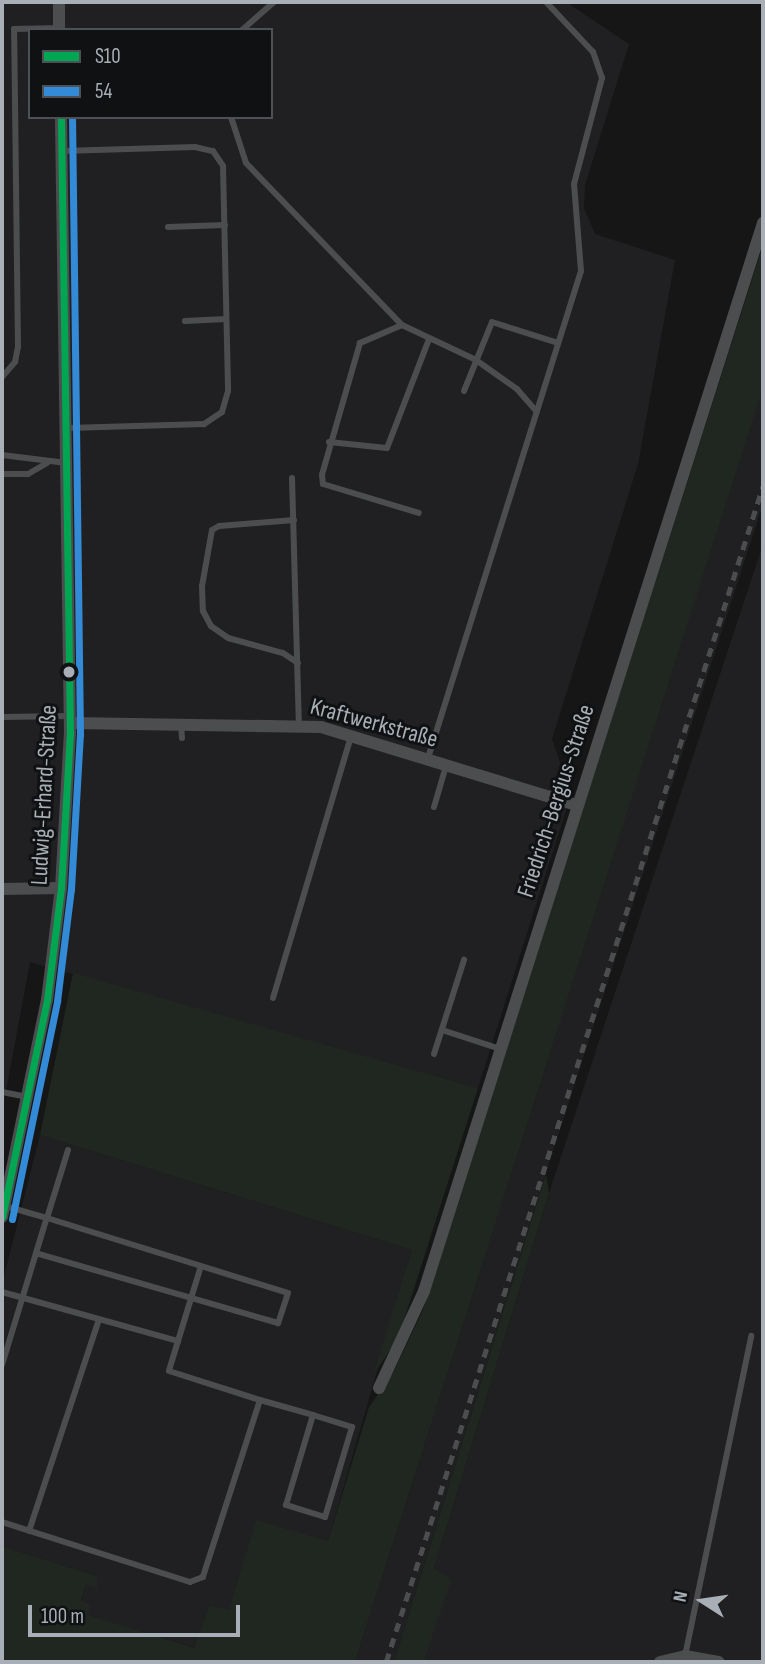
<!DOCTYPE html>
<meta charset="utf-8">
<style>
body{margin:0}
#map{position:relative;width:765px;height:1664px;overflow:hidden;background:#161616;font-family:"Sofia Sans Condensed",sans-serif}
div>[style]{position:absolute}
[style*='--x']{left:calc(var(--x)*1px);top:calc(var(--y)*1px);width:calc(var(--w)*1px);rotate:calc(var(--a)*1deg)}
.built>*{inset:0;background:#202022}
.green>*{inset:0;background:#202720}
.service>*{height:6px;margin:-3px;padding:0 3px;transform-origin:3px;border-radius:3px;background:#4b4d4f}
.minor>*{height:12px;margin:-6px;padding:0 6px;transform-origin:6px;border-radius:6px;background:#4b4d4f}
.rail>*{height:4.5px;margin-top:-2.25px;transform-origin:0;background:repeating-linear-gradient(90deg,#4b4d4f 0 9px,transparent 0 16px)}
.bus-1>*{height:7px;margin:-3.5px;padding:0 3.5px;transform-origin:3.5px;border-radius:3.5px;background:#00a651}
.bus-2>*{height:7px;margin:-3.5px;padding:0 3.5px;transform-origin:3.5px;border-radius:3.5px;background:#338bd7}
.dots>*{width:19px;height:19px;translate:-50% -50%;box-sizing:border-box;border:4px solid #101112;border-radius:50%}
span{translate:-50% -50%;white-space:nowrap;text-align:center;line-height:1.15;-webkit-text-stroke:6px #101112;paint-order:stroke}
.street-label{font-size:24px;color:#a8afb7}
.frame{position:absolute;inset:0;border:4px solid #a8afb7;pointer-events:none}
.legend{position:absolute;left:28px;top:28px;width:245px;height:91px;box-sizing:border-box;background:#101112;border:2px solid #4d5054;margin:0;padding:9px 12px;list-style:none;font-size:21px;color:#a8afb7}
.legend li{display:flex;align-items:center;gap:14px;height:35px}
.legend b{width:35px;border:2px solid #4d5054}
.north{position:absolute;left:667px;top:1566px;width:70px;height:70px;-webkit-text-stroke:5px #101112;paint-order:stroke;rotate:282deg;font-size:19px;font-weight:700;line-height:28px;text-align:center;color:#a8afb7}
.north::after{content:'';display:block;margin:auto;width:24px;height:32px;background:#a8afb7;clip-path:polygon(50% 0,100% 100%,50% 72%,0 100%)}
.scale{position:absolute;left:28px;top:1605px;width:212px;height:32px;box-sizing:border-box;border:4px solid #a8afb7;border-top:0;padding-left:9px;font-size:21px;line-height:24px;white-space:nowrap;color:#a8afb7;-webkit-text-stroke:5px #101112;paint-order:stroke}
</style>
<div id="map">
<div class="built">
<div style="clip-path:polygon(evenodd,2px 2px,566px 2px,629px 44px,585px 185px,584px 208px,595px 234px,675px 260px,638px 464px,552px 739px,571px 794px,478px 1088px,30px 962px,2px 1113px,2px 2px,30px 30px,271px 30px,271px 117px,30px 117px,30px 30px)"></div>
<div style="clip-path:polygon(763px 387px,763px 504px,551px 1157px,394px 1662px,355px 1662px)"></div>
<div style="clip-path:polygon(763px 544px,763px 1662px,424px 1662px,450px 1581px,434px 1568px,549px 1193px)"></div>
<div style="clip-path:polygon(40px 1135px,412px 1250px,328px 1541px,256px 1521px,229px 1611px,209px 1605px,196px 1648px,87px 1615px,81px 1602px,86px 1585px,97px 1588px,97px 1576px,2px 1546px,2px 1284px)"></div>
</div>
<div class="green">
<div style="clip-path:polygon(763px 245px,763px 388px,355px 1662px,2px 1661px,2px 1546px,97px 1576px,97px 1588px,86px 1585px,81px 1601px,90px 1605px,88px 1615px,195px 1648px,209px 1605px,229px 1610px,256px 1520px,328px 1541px,369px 1407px,393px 1373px,423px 1310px)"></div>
<div style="clip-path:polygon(73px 973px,478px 1088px,398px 1339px,373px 1375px,412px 1250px,40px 1135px)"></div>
<div style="clip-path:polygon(546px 1174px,549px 1193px,434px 1568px,451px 1580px,424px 1662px,394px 1662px)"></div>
</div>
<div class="service">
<div style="--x:242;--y:30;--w:43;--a:-41.2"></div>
<div style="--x:231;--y:117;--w:48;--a:71.9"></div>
<div style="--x:246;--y:163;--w:225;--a:46.1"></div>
<div style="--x:402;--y:325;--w:82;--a:25.3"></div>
<div style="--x:476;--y:360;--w:50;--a:35.3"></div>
<div style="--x:517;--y:389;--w:30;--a:49"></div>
<div style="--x:62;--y:151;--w:133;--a:-1.7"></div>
<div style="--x:195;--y:147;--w:18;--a:13"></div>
<div style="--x:213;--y:151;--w:18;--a:56"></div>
<div style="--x:223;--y:166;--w:225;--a:88.7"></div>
<div style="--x:228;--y:391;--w:22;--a:106"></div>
<div style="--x:222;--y:412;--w:22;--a:146"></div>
<div style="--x:204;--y:424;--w:136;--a:178.3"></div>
<div style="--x:168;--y:227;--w:57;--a:-2"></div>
<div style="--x:185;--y:321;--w:41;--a:-2.8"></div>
<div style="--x:402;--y:325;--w:46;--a:156.8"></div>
<div style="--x:360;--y:343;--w:137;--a:106.1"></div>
<div style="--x:322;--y:475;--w:9;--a:84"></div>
<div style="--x:323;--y:484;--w:100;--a:16.8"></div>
<div style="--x:2;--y:377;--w:20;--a:-49"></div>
<div style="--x:15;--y:362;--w:15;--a:-79"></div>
<div style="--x:18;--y:347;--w:318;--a:-90.7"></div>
<div style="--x:14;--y:29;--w:45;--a:-1.3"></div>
<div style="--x:464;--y:391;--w:74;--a:-67.9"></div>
<div style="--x:492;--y:322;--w:69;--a:17.7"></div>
<div style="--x:329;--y:442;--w:58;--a:5.9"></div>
<div style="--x:387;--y:448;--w:117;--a:-68.9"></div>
<div style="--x:2;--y:455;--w:65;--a:7"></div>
<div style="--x:2;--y:474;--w:26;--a:0"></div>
<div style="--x:28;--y:474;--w:22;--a:-30"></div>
<div style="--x:292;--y:478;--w:246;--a:88.4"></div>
<div style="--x:294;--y:520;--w:75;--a:175.4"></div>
<div style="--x:219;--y:526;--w:8;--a:150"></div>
<div style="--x:212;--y:530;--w:57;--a:100.1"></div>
<div style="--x:202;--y:586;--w:25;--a:88"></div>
<div style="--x:203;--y:611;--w:17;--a:62"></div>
<div style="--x:211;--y:626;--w:21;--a:35"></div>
<div style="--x:228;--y:638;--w:57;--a:15.3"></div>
<div style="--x:283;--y:653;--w:18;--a:34"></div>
<div style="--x:2;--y:717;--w:68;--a:-0.8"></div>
<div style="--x:181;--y:724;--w:14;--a:86"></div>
<div style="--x:428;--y:758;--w:510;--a:-72.56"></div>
<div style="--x:581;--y:271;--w:87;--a:-94.6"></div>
<div style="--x:574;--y:184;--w:110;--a:-75.2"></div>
<div style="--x:602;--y:78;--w:28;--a:-109"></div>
<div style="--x:593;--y:52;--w:69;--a:-133.2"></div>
<div style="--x:434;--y:807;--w:43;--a:-73.7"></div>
<div style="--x:273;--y:998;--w:273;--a:-73.4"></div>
<div style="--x:442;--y:1030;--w:61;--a:18.1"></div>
<div style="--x:434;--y:1054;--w:99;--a:-72.3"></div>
<div style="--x:2;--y:1092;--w:26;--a:11"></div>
<div style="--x:5;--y:1206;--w:44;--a:15.9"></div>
<div style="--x:47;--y:1218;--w:252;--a:17.3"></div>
<div style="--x:288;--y:1293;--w:32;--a:108"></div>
<div style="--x:278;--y:1323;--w:252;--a:-163.9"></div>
<div style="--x:36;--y:1253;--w:37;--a:-73"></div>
<div style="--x:47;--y:1218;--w:71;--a:-72.8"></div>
<div style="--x:2;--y:1292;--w:183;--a:15.6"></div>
<div style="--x:178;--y:1341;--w:31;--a:107"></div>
<div style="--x:169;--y:1371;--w:96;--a:17.7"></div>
<div style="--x:260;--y:1400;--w:186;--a:107.9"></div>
<div style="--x:203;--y:1577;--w:14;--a:159"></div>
<div style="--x:190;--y:1582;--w:197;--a:-162.3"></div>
<div style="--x:178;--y:1341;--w:78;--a:-73"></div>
<div style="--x:2;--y:1365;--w:117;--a:-73.1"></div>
<div style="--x:260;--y:1400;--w:55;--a:15.8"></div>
<div style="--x:313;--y:1415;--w:41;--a:17.1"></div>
<div style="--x:352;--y:1427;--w:94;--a:106.7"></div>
<div style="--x:325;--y:1517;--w:41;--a:-162.9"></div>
<div style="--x:286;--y:1505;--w:94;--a:-73.3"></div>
<div style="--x:29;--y:1531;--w:223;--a:-71.7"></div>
<div style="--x:685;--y:1656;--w:327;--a:-78.3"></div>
</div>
<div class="minor">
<div style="--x:59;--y:2;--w:28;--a:90"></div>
<div style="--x:71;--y:723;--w:250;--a:0.9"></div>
<div style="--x:321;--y:727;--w:267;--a:17"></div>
<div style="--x:2;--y:889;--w:59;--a:-1"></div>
<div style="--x:2;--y:1217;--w:222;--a:-78.3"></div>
<div style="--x:47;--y:1000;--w:113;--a:-82.9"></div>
<div style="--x:61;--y:888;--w:154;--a:-86.7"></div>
<div style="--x:70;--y:734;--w:617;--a:-90.84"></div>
<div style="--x:379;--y:1388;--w:107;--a:-65.1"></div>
<div style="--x:424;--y:1291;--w:1121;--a:-72.39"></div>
<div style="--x:660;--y:1662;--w:26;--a:-13"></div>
<div style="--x:685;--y:1656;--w:34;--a:10"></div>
</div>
<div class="rail">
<div style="--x:386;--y:1662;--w:1235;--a:-72.23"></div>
</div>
<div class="bus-1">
<div style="--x:2;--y:1217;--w:222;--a:-78.3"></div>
<div style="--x:47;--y:1000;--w:113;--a:-82.9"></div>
<div style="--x:61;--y:888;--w:154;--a:-86.7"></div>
<div style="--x:70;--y:734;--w:617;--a:-90.84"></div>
</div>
<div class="bus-2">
<div style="--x:12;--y:1219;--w:223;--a:-78.3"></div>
<div style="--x:57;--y:1001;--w:113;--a:-82.9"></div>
<div style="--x:71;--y:889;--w:154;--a:-86.7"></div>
<div style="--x:80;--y:735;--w:618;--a:-90.74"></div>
</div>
<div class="dots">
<div style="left:69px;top:672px;background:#a8afb7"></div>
</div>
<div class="street-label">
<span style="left:374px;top:723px;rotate:15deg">Kraftwerkstraße</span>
<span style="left:44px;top:795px;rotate:-87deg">Ludwig-Erhard-Straße</span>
<span style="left:556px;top:801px;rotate:-72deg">Friedrich-Bergius-Straße</span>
</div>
<div class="frame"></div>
<ul class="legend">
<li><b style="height:9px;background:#00a651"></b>S10</li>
<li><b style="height:9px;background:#338bd7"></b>54</li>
</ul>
<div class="north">N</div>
<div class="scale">100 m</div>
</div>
